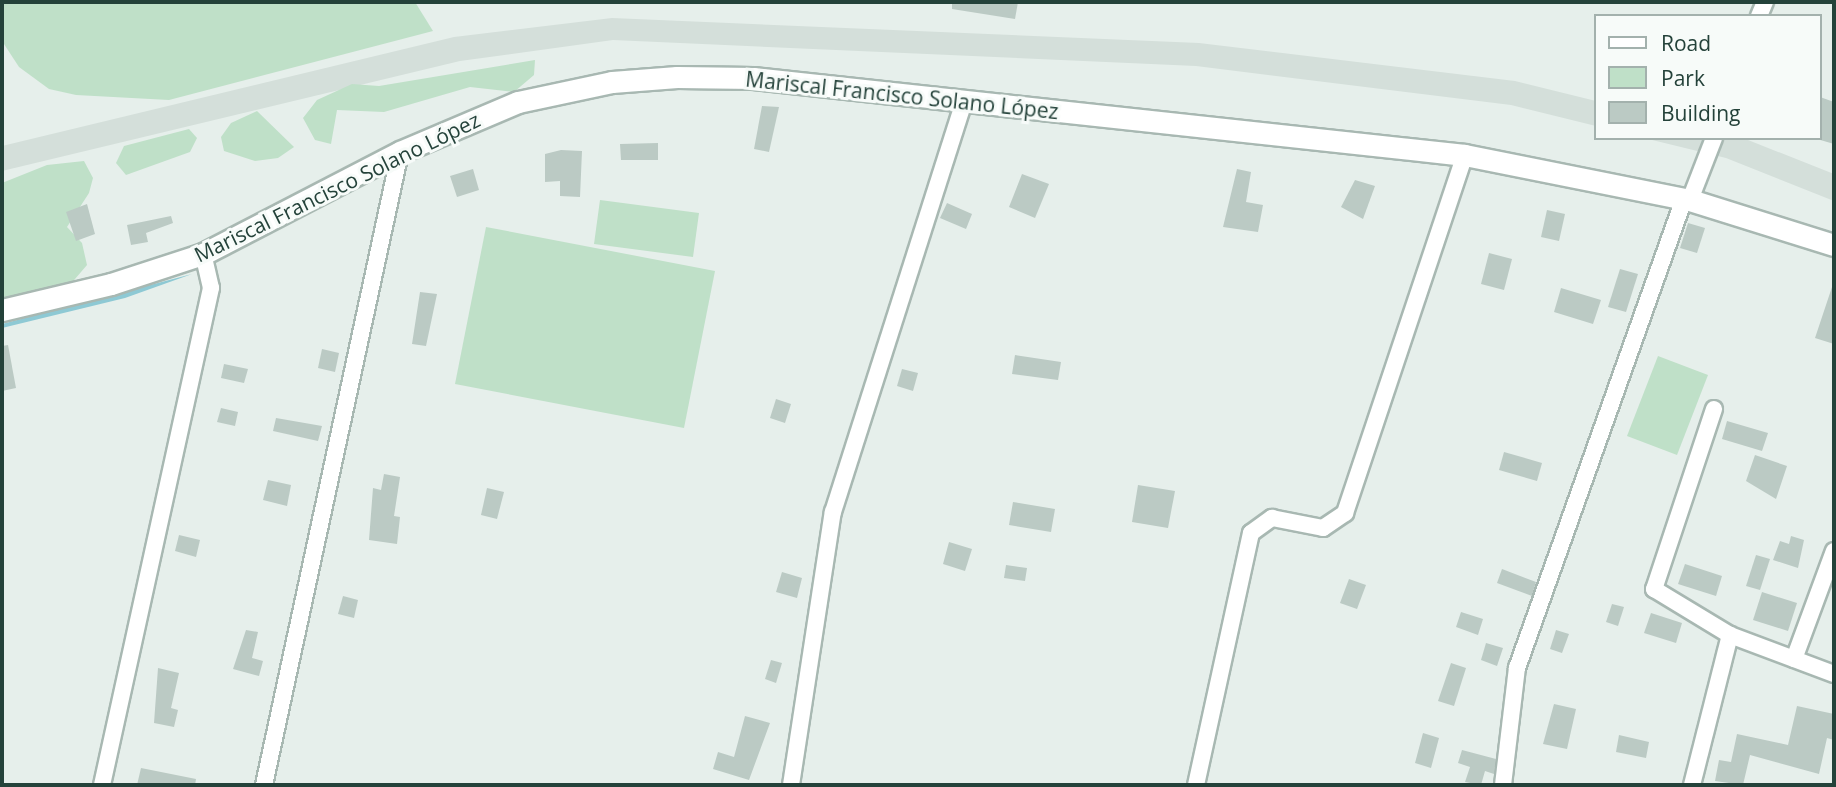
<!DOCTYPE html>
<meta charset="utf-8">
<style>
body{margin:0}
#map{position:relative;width:1836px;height:787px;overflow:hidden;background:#e6efeb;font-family:"Open Sans",sans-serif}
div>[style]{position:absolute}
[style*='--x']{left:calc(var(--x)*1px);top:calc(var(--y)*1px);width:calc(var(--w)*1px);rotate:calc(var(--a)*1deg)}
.built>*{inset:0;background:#d4dfda}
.green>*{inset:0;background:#bfe0c8}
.water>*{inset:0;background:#8ec9d4}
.building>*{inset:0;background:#bbcac4}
.roads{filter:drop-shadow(2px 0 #a8b8b2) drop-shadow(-2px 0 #a8b8b2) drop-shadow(0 2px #a8b8b2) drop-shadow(0 -2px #a8b8b2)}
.street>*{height:16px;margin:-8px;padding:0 8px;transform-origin:8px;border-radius:8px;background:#fff}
.secondary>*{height:21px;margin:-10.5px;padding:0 10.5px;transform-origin:10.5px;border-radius:10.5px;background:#fff}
span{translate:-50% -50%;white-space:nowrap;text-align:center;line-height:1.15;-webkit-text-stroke:6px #f7fbf9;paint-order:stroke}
.street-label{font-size:21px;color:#24423a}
.frame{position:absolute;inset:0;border:4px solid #24423a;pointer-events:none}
.legend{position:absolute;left:1594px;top:14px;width:228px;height:126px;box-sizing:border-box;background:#f7fbf9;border:2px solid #a3b1ad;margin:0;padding:9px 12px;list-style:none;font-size:21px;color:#24423a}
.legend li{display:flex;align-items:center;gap:14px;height:35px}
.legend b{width:35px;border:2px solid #a3b1ad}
</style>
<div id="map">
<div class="built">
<div style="clip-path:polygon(612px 18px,1199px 43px,1515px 81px,1596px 101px,1596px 126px,1511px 105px,1196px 66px,613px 40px,460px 61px,2px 171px,2px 146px,454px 37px)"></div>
<div style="clip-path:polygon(1644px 138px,1743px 138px,1834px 174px,1834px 201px,1726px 158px)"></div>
</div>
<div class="green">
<div style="clip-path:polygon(2px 2px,415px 2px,433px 31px,169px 100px,76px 95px,49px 89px,19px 67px,2px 41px)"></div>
<div style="clip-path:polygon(535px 60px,534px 75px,514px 92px,470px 87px,384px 112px,337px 110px,331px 144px,315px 140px,303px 118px,317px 100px,352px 84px,379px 86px)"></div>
<div style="clip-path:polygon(257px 111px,294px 147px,278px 158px,255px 161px,224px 151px,221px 137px,231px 123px)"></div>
<div style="clip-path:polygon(189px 129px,197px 138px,190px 152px,126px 175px,116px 163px,124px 146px)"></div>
<div style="clip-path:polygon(84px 161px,93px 178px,89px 193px,67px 227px,82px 243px,87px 265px,69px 286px,2px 298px,2px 183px,47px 165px)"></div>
<div style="clip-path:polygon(600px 200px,699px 213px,693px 257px,594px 244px)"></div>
<div style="clip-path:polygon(486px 227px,715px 271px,684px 428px,455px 384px)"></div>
<div style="clip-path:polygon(1658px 356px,1708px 375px,1677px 455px,1627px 436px)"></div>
</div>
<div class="water">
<div style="clip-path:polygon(192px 274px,125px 298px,2px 328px,2px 324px)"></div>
</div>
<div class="building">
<div style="clip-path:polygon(952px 2px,1018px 2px,1015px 19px,952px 9px)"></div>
<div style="clip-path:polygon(1820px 97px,1834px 102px,1834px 144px,1817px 139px)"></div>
<div style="clip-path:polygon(762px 106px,779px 107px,769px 152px,754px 149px)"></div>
<div style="clip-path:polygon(658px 143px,658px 160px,621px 160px,620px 144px)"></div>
<div style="clip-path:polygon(561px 150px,582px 151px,580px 197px,560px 196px,560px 181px,545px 182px,545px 154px)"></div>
<div style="clip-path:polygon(473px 169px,479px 190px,457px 197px,450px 176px)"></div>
<div style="clip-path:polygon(1237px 169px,1251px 172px,1246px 202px,1263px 205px,1258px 232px,1223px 227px)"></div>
<div style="clip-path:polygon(1022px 174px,1049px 184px,1035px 218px,1009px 207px)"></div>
<div style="clip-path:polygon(1355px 180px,1375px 186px,1363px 219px,1341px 207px)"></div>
<div style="clip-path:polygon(947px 203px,972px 214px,966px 229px,940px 218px)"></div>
<div style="clip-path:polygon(87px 204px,95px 234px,76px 241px,66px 212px)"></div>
<div style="clip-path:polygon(1547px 210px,1565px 214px,1559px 241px,1541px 237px)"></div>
<div style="clip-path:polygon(171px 216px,173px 223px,146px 233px,148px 242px,131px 245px,127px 225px)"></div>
<div style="clip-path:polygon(1688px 223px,1705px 228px,1697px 253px,1680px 248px)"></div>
<div style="clip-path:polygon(1489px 253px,1512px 259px,1504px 290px,1481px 284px)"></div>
<div style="clip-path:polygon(1620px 269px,1638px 274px,1626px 312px,1608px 307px)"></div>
<div style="clip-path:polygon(1832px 287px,1834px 287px,1834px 344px,1815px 338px)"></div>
<div style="clip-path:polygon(1561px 288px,1601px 300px,1593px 324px,1554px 312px)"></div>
<div style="clip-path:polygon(420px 292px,437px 294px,426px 346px,412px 344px)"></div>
<div style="clip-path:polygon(8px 345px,16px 388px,2px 391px,2px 346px)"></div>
<div style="clip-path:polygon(322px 349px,339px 353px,335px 372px,318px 368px)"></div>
<div style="clip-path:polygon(1015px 355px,1061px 362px,1058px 380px,1012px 374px)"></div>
<div style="clip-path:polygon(224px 364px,248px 369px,244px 383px,221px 378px)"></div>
<div style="clip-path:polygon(902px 369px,918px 373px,913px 391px,897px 386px)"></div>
<div style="clip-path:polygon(776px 399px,791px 404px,785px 423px,770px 418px)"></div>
<div style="clip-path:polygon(221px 408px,238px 412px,235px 426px,217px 422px)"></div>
<div style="clip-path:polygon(276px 418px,322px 426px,318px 441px,273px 431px)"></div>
<div style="clip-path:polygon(1727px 421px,1768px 433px,1762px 451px,1722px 439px)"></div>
<div style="clip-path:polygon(1504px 452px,1542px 463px,1537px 481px,1499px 470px)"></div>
<div style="clip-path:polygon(1755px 455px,1787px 466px,1776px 499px,1746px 481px)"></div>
<div style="clip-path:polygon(384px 474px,400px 477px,394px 516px,400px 517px,397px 544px,369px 540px,373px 488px,381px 490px)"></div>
<div style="clip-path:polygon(268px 480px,291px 485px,287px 506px,263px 500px)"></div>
<div style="clip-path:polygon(1138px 485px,1175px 491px,1168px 528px,1132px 522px)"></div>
<div style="clip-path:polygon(487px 488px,504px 492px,497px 519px,481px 515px)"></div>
<div style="clip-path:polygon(1013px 502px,1055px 509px,1051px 532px,1009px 525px)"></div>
<div style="clip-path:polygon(179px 535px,200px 540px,196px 557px,175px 551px)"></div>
<div style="clip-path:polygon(1791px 536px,1804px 540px,1798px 568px,1773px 560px,1780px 541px,1789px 544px)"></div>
<div style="clip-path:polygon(949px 542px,972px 549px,965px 571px,943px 564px)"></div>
<div style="clip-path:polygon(1756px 555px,1770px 559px,1760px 590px,1746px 586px)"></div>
<div style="clip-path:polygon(1685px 564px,1722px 576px,1716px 596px,1678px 584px)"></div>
<div style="clip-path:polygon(1006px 565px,1027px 568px,1025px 581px,1004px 578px)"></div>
<div style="clip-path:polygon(1502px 569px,1536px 582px,1532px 596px,1497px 583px)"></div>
<div style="clip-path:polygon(782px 572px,802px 578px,797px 598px,776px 592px)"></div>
<div style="clip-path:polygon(1349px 579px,1366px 585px,1357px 609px,1340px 603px)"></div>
<div style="clip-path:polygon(1762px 592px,1797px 603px,1788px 631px,1753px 620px)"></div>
<div style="clip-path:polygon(343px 596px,358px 600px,354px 618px,338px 614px)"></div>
<div style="clip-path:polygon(1612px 604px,1624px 607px,1618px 626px,1606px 622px)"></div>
<div style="clip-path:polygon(1461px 612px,1483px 619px,1478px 635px,1456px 627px)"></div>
<div style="clip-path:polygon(1651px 613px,1682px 623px,1676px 643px,1644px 633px)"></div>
<div style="clip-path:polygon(246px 630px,258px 632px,252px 658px,263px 661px,259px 676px,233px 669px)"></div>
<div style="clip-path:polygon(1556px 630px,1569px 634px,1562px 653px,1550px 649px)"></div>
<div style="clip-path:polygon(1486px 643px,1503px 648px,1497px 666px,1481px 660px)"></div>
<div style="clip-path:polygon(771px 660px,782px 663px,776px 683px,765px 679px)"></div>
<div style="clip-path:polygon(1451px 663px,1466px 668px,1454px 706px,1438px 701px)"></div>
<div style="clip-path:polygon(158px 668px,179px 673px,171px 708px,178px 710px,174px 727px,154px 723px)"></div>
<div style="clip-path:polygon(1554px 704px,1576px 709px,1567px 749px,1543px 744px)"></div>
<div style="clip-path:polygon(1797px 706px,1834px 714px,1834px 740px,1827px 738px,1819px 774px,1750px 755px,1743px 785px,1715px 781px,1719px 760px,1731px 762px,1737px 734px,1788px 745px)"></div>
<div style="clip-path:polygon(745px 716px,770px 723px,749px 780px,713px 769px,718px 752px,734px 757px)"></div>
<div style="clip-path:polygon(1423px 733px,1439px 738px,1431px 768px,1415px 763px)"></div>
<div style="clip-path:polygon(1619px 735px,1649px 742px,1646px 758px,1616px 752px)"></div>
<div style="clip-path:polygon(1462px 750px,1496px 759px,1494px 774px,1485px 771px,1481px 785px,1465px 782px,1470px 767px,1458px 763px)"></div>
<div style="clip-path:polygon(141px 768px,196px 779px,195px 785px,137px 785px)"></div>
</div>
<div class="roads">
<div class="street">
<div style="--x:1759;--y:16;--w:15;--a:-67"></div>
<div style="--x:1690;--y:200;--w:66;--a:-68.8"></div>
<div style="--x:1714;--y:409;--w:190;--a:108.4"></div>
<div style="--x:1654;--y:589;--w:89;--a:31.2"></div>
<div style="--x:1730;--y:635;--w:111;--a:20.6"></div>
<div style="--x:1794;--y:659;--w:115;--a:-69.7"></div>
<div style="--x:102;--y:785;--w:509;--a:-77.63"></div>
<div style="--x:211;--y:288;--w:35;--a:-103"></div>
<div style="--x:264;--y:785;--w:647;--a:-77.87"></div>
<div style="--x:791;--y:785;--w:276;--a:-81.3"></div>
<div style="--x:833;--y:512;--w:431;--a:-72.3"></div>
<div style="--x:1196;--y:785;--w:258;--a:-77.7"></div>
<div style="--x:1251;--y:533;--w:26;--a:-36"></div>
<div style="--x:1272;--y:518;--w:52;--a:11.1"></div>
<div style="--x:1323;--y:528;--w:27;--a:-34"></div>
<div style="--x:1345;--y:513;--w:378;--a:-71.5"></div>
<div style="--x:1503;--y:785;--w:118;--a:-83.2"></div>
<div style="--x:1517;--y:668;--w:499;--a:-70.4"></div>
<div style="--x:1692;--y:785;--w:155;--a:-75.8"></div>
</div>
<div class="secondary">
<div style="--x:2;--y:310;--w:112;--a:-13.4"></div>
<div style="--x:111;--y:284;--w:97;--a:-18.1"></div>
<div style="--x:203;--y:254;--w:222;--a:-27.4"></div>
<div style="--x:400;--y:152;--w:128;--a:-23"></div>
<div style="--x:518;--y:102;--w:96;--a:-12"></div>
<div style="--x:612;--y:82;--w:65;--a:-4.4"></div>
<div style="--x:677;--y:77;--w:76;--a:0.8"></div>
<div style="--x:753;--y:78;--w:716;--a:6.17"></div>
<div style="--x:1465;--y:155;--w:229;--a:11.3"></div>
<div style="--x:1690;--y:200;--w:151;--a:17.4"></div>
</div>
</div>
<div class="street-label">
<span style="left:902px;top:95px;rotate:6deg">Mariscal Francisco Solano López</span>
<span style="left:337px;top:187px;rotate:-26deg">Mariscal Francisco Solano López</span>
</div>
<div class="frame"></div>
<ul class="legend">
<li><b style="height:9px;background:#fff"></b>Road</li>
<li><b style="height:19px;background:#bfe0c8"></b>Park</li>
<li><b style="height:19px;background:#bbcac4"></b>Building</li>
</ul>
</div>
